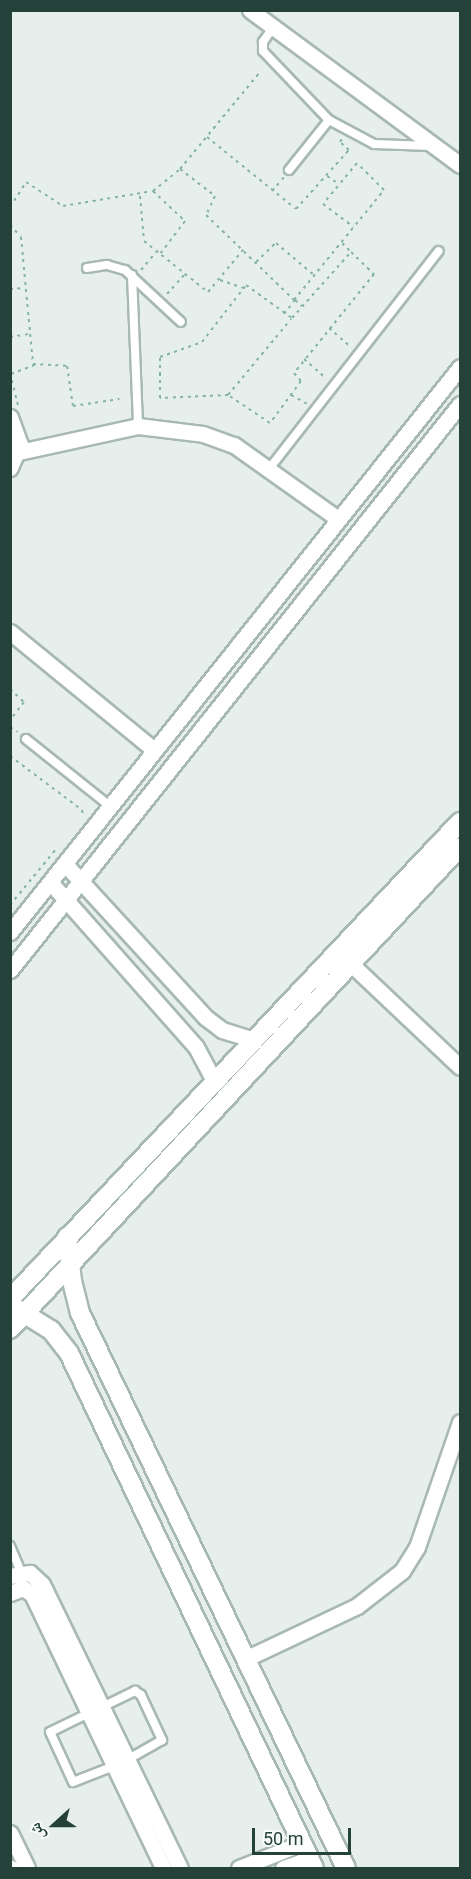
<!DOCTYPE html>
<meta charset="utf-8">
<style>
body{margin:0}
#map{position:relative;width:471px;height:1879px;overflow:hidden;background:#e6efeb;font-family:Roboto,"Noto Naskh Arabic",sans-serif}
div>[style]{position:absolute}
[style*='--x']{left:calc(var(--x)*1px);top:calc(var(--y)*1px);width:calc(var(--w)*1px);rotate:calc(var(--a)*1deg)}
.path>*{height:2px;margin-top:-1px;transform-origin:0;background:repeating-linear-gradient(90deg,#86b3a5 0 3px,transparent 0 7.5px)}
.roads{filter:drop-shadow(2px 0 #a8b8b2) drop-shadow(-2px 0 #a8b8b2) drop-shadow(0 2px #a8b8b2) drop-shadow(0 -2px #a8b8b2)}
.service>*{height:8px;margin:-4px;padding:0 4px;transform-origin:4px;border-radius:4px;background:#fff}
.minor>*{height:15px;margin:-7.5px;padding:0 7.5px;transform-origin:7.5px;border-radius:7.5px;background:#fff}
.tertiary>*{height:18px;margin:-9px;padding:0 9px;transform-origin:9px;border-radius:9px;background:#fff}
span{translate:-50% -50%;white-space:nowrap;text-align:center;line-height:1.15;-webkit-text-stroke:5px #f7fbf9;paint-order:stroke}
.frame{position:absolute;inset:0;border:12px solid #24423a;pointer-events:none}
.north{position:absolute;left:24px;top:1795px;width:60px;height:60px;-webkit-text-stroke:4px #f7fbf9;paint-order:stroke;rotate:249deg;font-size:16px;font-weight:700;line-height:24px;text-align:center;color:#24423a}
.north::after{content:'';display:block;margin:auto;width:21px;height:27px;background:#24423a;clip-path:polygon(50% 0,100% 100%,50% 72%,0 100%)}
.scale{position:absolute;left:252px;top:1828px;width:99px;height:27px;box-sizing:border-box;border:3px solid #24423a;border-top:0;padding-left:8px;font-size:18px;line-height:21px;white-space:nowrap;color:#24423a;-webkit-text-stroke:4px #f7fbf9;paint-order:stroke}
</style>
<div id="map">
<div class="path">
<div style="--x:207;--y:137;--w:114;--a:39"></div>
<div style="--x:296;--y:209;--w:79;--a:-48.1"></div>
<div style="--x:349;--y:150;--w:12;--a:-138"></div>
<div style="--x:340;--y:142;--w:4;--a:-56"></div>
<div style="--x:180;--y:169;--w:44;--a:37.6"></div>
<div style="--x:215;--y:196;--w:21;--a:115"></div>
<div style="--x:206;--y:215;--w:122;--a:44"></div>
<div style="--x:294;--y:300;--w:142;--a:-50.7"></div>
<div style="--x:384;--y:190;--w:38;--a:-135"></div>
<div style="--x:357;--y:163;--w:53;--a:129.7"></div>
<div style="--x:323;--y:204;--w:38;--a:37"></div>
<div style="--x:327;--y:176;--w:14;--a:34"></div>
<div style="--x:153;--y:191;--w:44;--a:43.2"></div>
<div style="--x:185;--y:221;--w:41;--a:127.1"></div>
<div style="--x:272;--y:191;--w:18;--a:-49"></div>
<div style="--x:140;--y:196;--w:45;--a:84.9"></div>
<div style="--x:144;--y:241;--w:82;--a:38.6"></div>
<div style="--x:208;--y:292;--w:55;--a:-50.2"></div>
<div style="--x:10;--y:207;--w:30;--a:-57"></div>
<div style="--x:26;--y:182;--w:44;--a:33"></div>
<div style="--x:63;--y:206;--w:91;--a:-9.5"></div>
<div style="--x:153;--y:191;--w:35;--a:-39"></div>
<div style="--x:180;--y:169;--w:126;--a:-50.5"></div>
<div style="--x:10;--y:225;--w:16;--a:47"></div>
<div style="--x:21;--y:237;--w:128;--a:84.6"></div>
<div style="--x:33;--y:364;--w:34;--a:3"></div>
<div style="--x:67;--y:366;--w:40;--a:81.5"></div>
<div style="--x:73;--y:406;--w:47;--a:-8.7"></div>
<div style="--x:342;--y:243;--w:13;--a:45"></div>
<div style="--x:351;--y:252;--w:32;--a:44"></div>
<div style="--x:374;--y:274;--w:127;--a:128.9"></div>
<div style="--x:294;--y:373;--w:11;--a:49"></div>
<div style="--x:301;--y:381;--w:52;--a:126.4"></div>
<div style="--x:270;--y:423;--w:50;--a:-146.3"></div>
<div style="--x:228;--y:395;--w:68;--a:177.5"></div>
<div style="--x:160;--y:398;--w:41;--a:-90"></div>
<div style="--x:160;--y:357;--w:45;--a:-19.7"></div>
<div style="--x:202;--y:342;--w:72;--a:-52.3"></div>
<div style="--x:246;--y:285;--w:57;--a:35.7"></div>
<div style="--x:292;--y:318;--w:89;--a:-48.2"></div>
<div style="--x:256;--y:262;--w:28;--a:-44"></div>
<div style="--x:276;--y:243;--w:50;--a:40.1"></div>
<div style="--x:141;--y:270;--w:23;--a:-50"></div>
<div style="--x:220;--y:280;--w:24;--a:19"></div>
<div style="--x:10;--y:289;--w:15;--a:-4"></div>
<div style="--x:167;--y:294;--w:27;--a:-48"></div>
<div style="--x:284;--y:314;--w:18;--a:-52"></div>
<div style="--x:295;--y:300;--w:9;--a:41"></div>
<div style="--x:329;--y:328;--w:30;--a:41"></div>
<div style="--x:10;--y:337;--w:20;--a:-9"></div>
<div style="--x:304;--y:359;--w:30;--a:41"></div>
<div style="--x:10;--y:373;--w:33;--a:76"></div>
<div style="--x:11;--y:374;--w:25;--a:-21"></div>
<div style="--x:228;--y:395;--w:99;--a:-50.3"></div>
<div style="--x:291;--y:395;--w:18;--a:29"></div>
<div style="--x:10;--y:689;--w:19;--a:43"></div>
<div style="--x:24;--y:702;--w:23;--a:128"></div>
<div style="--x:10;--y:727;--w:9;--a:32"></div>
<div style="--x:10;--y:756;--w:90;--a:36.9"></div>
<div style="--x:82;--y:810;--w:6;--a:81"></div>
<div style="--x:10;--y:905;--w:74;--a:-50.5"></div>
</div>
<div class="roads">
<div class="service">
<div style="--x:272;--y:29;--w:16;--a:125"></div>
<div style="--x:263;--y:42;--w:9;--a:90"></div>
<div style="--x:263;--y:51;--w:95;--a:46.3"></div>
<div style="--x:329;--y:120;--w:51;--a:28.1"></div>
<div style="--x:374;--y:144;--w:57;--a:2"></div>
<div style="--x:289;--y:170;--w:64;--a:-51.3"></div>
<div style="--x:87;--y:268;--w:20;--a:-9"></div>
<div style="--x:107;--y:265;--w:19;--a:16"></div>
<div style="--x:125;--y:270;--w:76;--a:42.9"></div>
<div style="--x:132;--y:275;--w:151;--a:87.7"></div>
<div style="--x:269;--y:469;--w:276;--a:-52.1"></div>
<div style="--x:26;--y:739;--w:107;--a:38.6"></div>
<div style="--x:10;--y:1546;--w:28;--a:67"></div>
<div style="--x:102;--y:1707;--w:37;--a:-26"></div>
<div style="--x:135;--y:1691;--w:7;--a:34"></div>
<div style="--x:141;--y:1695;--w:50;--a:65"></div>
<div style="--x:162;--y:1740;--w:40;--a:150.3"></div>
<div style="--x:89;--y:1713;--w:43;--a:154"></div>
<div style="--x:50;--y:1732;--w:55;--a:65.3"></div>
<div style="--x:73;--y:1782;--w:44;--a:-21.3"></div>
</div>
<div class="minor">
<div style="--x:250;--y:10;--w:261;--a:36.4"></div>
<div style="--x:10;--y:417;--w:29;--a:70"></div>
<div style="--x:20;--y:444;--w:26;--a:113"></div>
<div style="--x:19;--y:452;--w:122;--a:-12.3"></div>
<div style="--x:138;--y:426;--w:65;--a:7"></div>
<div style="--x:203;--y:434;--w:33;--a:20"></div>
<div style="--x:234;--y:445;--w:128;--a:35.4"></div>
<div style="--x:10;--y:632;--w:186;--a:39.3"></div>
<div style="--x:65;--y:864;--w:207;--a:47.5"></div>
<div style="--x:205;--y:1017;--w:21;--a:37"></div>
<div style="--x:222;--y:1030;--w:31;--a:17"></div>
<div style="--x:50;--y:882;--w:220;--a:48.5"></div>
<div style="--x:196;--y:1047;--w:38;--a:62"></div>
<div style="--x:10;--y:932;--w:722;--a:-51.46"></div>
<div style="--x:350;--y:963;--w:151;--a:43.4"></div>
<div style="--x:10;--y:970;--w:723;--a:-51.51"></div>
<div style="--x:10;--y:1576;--w:20;--a:-9"></div>
<div style="--x:30;--y:1573;--w:16;--a:43"></div>
<div style="--x:42;--y:1584;--w:316;--a:64.1"></div>
<div style="--x:10;--y:1593;--w:14;--a:-21"></div>
<div style="--x:23;--y:1588;--w:11;--a:34"></div>
<div style="--x:32;--y:1594;--w:304;--a:64.4"></div>
<div style="--x:245;--y:1659;--w:124;--a:-25.3"></div>
<div style="--x:357;--y:1606;--w:57;--a:-37.9"></div>
<div style="--x:402;--y:1571;--w:28;--a:-58"></div>
<div style="--x:417;--y:1547;--w:132;--a:-71"></div>
<div style="--x:10;--y:1833;--w:39;--a:64"></div>
<div style="--x:10;--y:1868;--w:1;--a:0"></div>
<div style="--x:239;--y:1868;--w:68;--a:-21.6"></div>
<div style="--x:283;--y:1868;--w:28;--a:-19"></div>
</div>
<div class="tertiary">
<div style="--x:67;--y:1237;--w:44;--a:83.5"></div>
<div style="--x:72;--y:1281;--w:33;--a:76"></div>
<div style="--x:80;--y:1313;--w:615;--a:64.39"></div>
<div style="--x:10;--y:1299;--w:656;--a:-46.67"></div>
<div style="--x:17;--y:1309;--w:40;--a:32"></div>
<div style="--x:51;--y:1330;--w:29;--a:52"></div>
<div style="--x:69;--y:1353;--w:570;--a:64.56"></div>
<div style="--x:10;--y:1329;--w:659;--a:-46.97"></div>
</div>
</div>
<div class="frame"></div>
<div class="north">ش</div>
<div class="scale">50 m</div>
</div>
